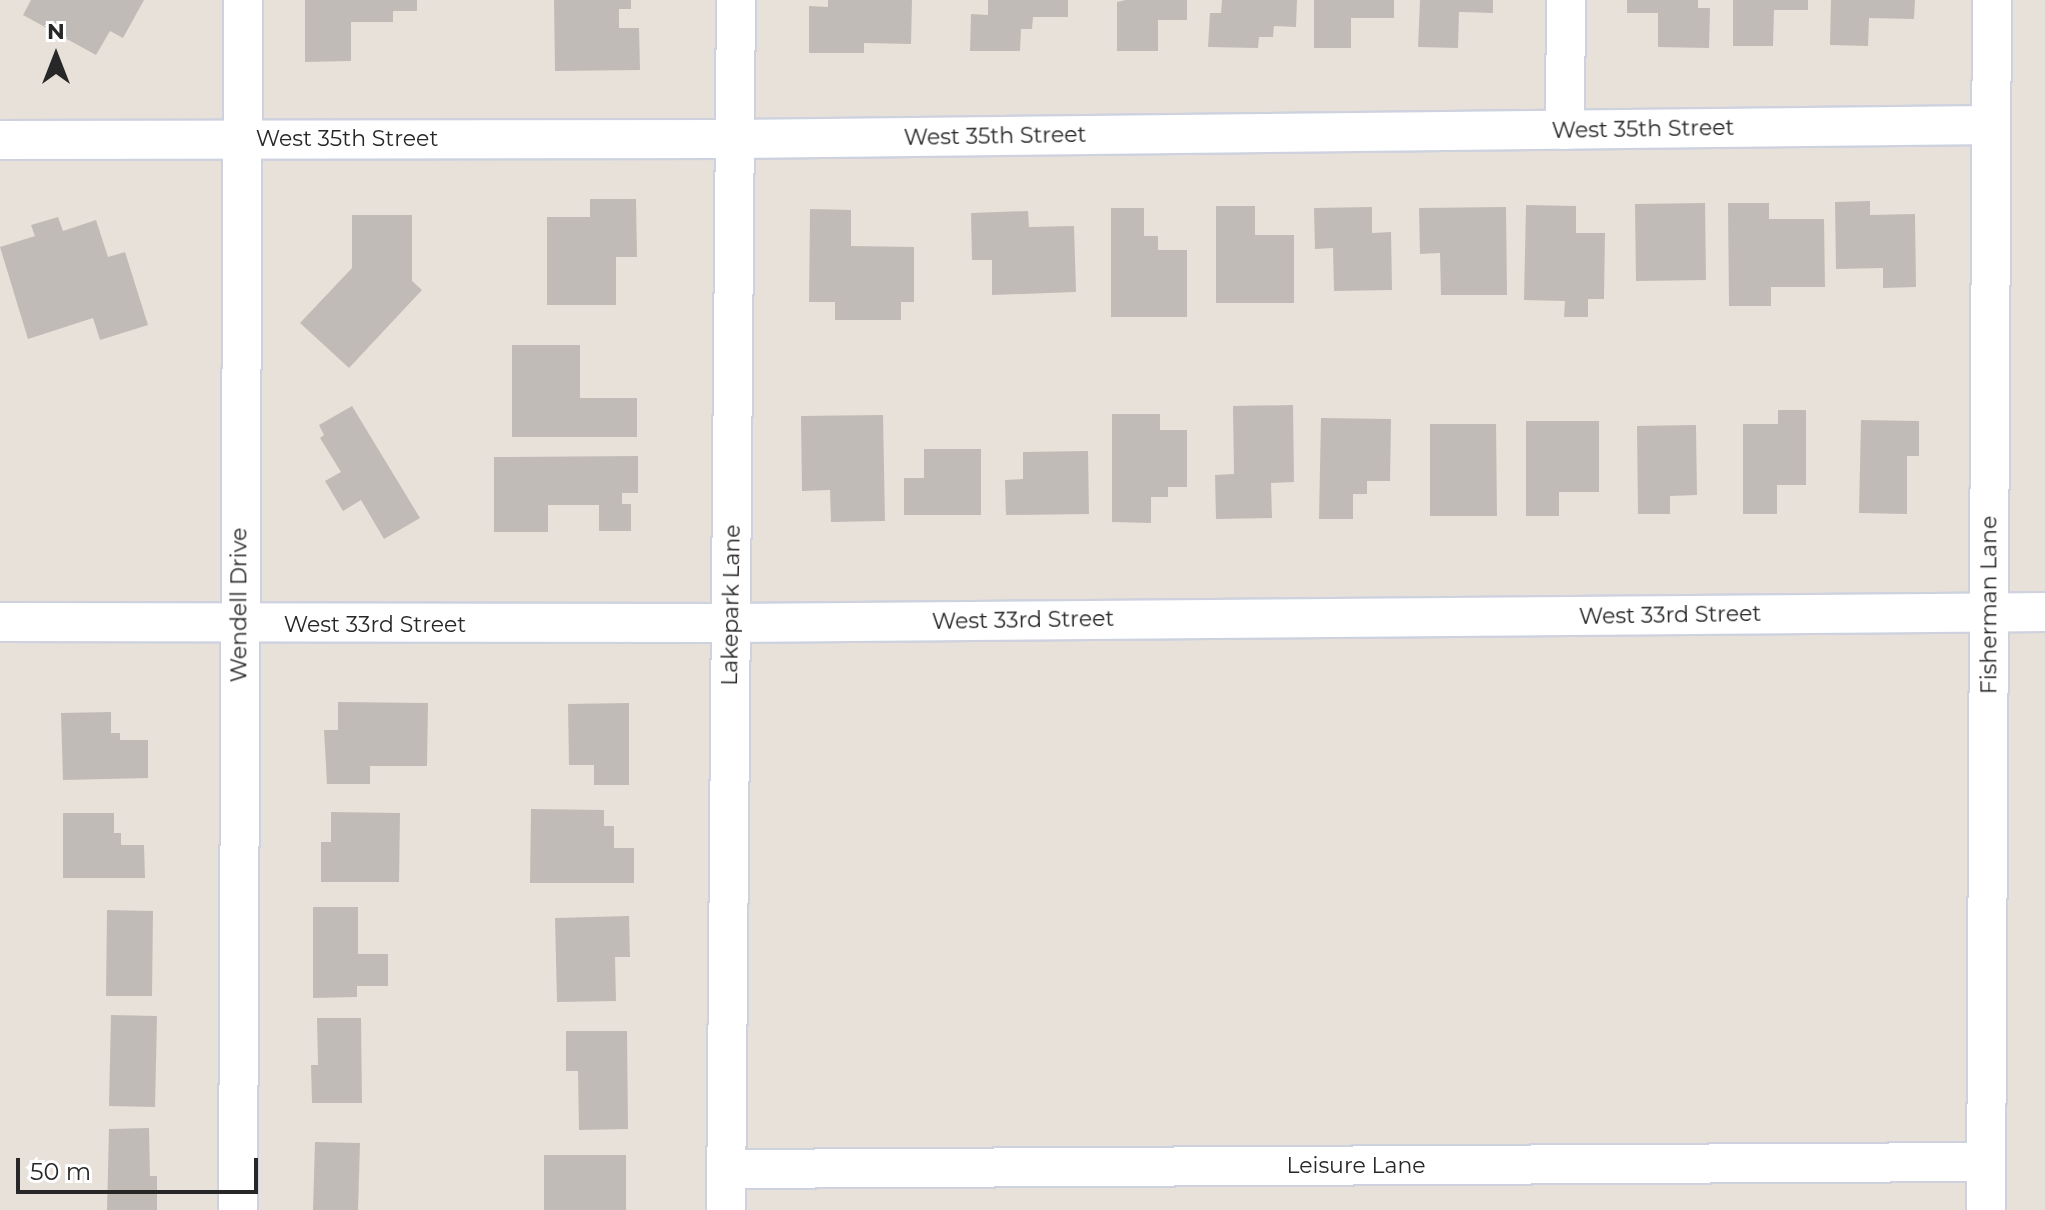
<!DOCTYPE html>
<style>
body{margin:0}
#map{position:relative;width:2045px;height:1210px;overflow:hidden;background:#e8e1d9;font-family:Montserrat,sans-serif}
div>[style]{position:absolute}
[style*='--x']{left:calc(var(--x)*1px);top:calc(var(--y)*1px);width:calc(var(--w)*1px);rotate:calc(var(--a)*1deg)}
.building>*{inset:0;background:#c0bbb6}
.roads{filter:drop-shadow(2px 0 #ced2df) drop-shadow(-2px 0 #ced2df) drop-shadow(0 2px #ced2df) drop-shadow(0 -2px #ced2df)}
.minor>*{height:38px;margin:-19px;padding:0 19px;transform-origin:19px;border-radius:19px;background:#fff}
span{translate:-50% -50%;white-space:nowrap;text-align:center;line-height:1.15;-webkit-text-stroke:8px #fff;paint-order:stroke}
.street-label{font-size:22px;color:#272727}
.north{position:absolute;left:16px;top:16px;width:80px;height:80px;-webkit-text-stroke:6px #fff;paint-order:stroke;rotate:0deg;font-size:22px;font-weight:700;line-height:32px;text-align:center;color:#272727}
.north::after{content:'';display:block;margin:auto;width:28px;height:36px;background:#272727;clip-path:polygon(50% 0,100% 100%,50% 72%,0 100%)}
.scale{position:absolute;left:16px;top:1158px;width:242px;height:36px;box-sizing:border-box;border:4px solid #272727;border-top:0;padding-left:10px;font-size:24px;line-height:28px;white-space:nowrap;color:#272727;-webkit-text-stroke:6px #fff;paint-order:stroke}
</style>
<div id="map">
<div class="building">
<div style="clip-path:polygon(31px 0,144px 0,123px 38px,110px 31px,96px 55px,23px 15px)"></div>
<div style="clip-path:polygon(305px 0,417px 0,417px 11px,393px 11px,393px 22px,351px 22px,351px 61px,305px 62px)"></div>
<div style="clip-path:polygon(554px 0,631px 0,631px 9px,619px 9px,619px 28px,639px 28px,640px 70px,555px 71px)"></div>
<div style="clip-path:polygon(828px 0,912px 0,911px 44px,864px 43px,864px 53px,809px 53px,809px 6px,828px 7px)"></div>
<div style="clip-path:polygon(988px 0,1068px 0,1068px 17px,1033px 17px,1032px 29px,1021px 29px,1020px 51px,970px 51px,971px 14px,988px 15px)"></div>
<div style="clip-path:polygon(1126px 0,1187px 0,1187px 20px,1158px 20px,1158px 51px,1117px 51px,1117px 2px)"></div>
<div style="clip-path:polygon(1222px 0,1297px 0,1296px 27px,1274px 26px,1273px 37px,1259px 37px,1258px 48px,1208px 47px,1210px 13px,1221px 13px)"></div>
<div style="clip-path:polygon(1314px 0,1394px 0,1394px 18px,1351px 18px,1351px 48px,1314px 48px)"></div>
<div style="clip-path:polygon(1420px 0,1493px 0,1493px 13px,1459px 12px,1458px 48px,1418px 47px)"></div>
<div style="clip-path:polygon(1627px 0,1698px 0,1698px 8px,1710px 8px,1709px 48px,1658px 47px,1658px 13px,1627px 13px)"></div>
<div style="clip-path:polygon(1733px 0,1808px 0,1808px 10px,1774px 10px,1773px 46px,1733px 46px)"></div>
<div style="clip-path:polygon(1831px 0,1915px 0,1914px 19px,1869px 18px,1868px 46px,1830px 45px)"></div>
<div style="clip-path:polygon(590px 199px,636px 199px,637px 257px,616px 257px,616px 305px,547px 305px,547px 217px,590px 217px)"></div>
<div style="clip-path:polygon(1870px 201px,1870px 215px,1915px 214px,1916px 287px,1883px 288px,1883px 268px,1836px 269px,1835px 202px)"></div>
<div style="clip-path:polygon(1705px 203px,1706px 280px,1636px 281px,1635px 204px)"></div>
<div style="clip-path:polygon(1728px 203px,1769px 203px,1769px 219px,1824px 219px,1825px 287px,1771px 287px,1771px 306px,1729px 306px)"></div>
<div style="clip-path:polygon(1526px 205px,1576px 206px,1576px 233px,1605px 233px,1604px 299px,1588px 299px,1588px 317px,1564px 317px,1565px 301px,1524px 300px)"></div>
<div style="clip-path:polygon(1216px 206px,1255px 206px,1255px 235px,1294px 235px,1294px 303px,1216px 303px)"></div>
<div style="clip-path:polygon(1372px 207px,1372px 233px,1391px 232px,1392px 290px,1334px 291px,1333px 248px,1315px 249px,1314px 208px)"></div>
<div style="clip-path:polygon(1506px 207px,1507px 295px,1441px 295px,1440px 253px,1420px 254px,1419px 208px)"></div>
<div style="clip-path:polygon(1111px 208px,1144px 208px,1144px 236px,1158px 236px,1158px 250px,1187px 250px,1187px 317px,1111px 317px)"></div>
<div style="clip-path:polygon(810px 209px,851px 210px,851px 246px,914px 247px,914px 302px,901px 302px,901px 320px,835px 320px,835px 302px,809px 302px)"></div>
<div style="clip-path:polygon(1028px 211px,1029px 227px,1074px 226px,1076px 292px,992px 295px,992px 260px,972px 260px,971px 213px)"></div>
<div style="clip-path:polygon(352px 215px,412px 215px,412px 281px,422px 290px,349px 368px,300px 323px,352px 268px)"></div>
<div style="clip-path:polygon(58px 217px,63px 231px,96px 220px,108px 257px,125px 252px,148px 325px,100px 340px,93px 318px,28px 339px,0 247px,35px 236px,31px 225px)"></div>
<div style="clip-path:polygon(512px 345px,580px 345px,580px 398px,637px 398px,637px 437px,512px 437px)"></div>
<div style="clip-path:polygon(1293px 405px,1294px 482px,1271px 483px,1272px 518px,1216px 519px,1215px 475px,1234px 474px,1233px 406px)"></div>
<div style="clip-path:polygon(352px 406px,420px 518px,384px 539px,361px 500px,343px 511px,325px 481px,341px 472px,320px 438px,324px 435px,319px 425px)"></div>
<div style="clip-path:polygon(1778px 410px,1806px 410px,1806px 485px,1777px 485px,1777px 514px,1743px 514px,1743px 424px,1778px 424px)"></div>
<div style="clip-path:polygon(1112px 414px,1160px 414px,1160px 430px,1187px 430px,1187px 487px,1168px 487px,1168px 497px,1151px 497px,1151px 523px,1112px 522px)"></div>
<div style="clip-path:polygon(883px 415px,885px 521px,831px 522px,830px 490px,802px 491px,801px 416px)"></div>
<div style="clip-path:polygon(1321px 418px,1391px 419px,1390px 481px,1367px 481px,1367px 494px,1353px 494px,1353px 519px,1319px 519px)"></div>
<div style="clip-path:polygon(1861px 420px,1919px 421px,1919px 456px,1907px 456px,1907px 514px,1859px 513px)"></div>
<div style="clip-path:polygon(1526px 421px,1599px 421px,1599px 492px,1559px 492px,1559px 516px,1526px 516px)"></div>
<div style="clip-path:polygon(1430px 424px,1496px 424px,1497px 516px,1430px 516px)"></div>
<div style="clip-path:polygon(1696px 425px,1697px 495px,1670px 496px,1670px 514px,1638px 514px,1637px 426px)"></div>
<div style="clip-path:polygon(924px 449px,981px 449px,981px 515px,904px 515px,904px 478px,924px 478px)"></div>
<div style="clip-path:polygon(1088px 451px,1089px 514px,1006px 515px,1005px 480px,1023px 479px,1023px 452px)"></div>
<div style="clip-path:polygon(638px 456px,638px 493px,622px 493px,622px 504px,631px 504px,631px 531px,599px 531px,599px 505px,548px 505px,548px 532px,494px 532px,494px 457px)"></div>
<div style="clip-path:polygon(338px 702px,428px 703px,427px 766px,370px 766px,370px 784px,327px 784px,324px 730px,338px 730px)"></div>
<div style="clip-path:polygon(629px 703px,629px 785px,594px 785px,594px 765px,569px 765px,568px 704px)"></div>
<div style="clip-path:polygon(111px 712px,111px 733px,120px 733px,120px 740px,148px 740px,148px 778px,63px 780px,61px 713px)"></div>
<div style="clip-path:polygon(531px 809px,604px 810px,604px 826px,614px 826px,614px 848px,634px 848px,634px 883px,530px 883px)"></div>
<div style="clip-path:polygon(331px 812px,400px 813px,399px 882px,321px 882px,321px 842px,331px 842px)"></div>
<div style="clip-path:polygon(63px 813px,114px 813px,114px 833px,121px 833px,121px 845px,144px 845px,145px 878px,63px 878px)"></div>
<div style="clip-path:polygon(313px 907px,358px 907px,358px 954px,388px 954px,388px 986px,357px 986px,357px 997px,313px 998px)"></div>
<div style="clip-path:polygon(107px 910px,153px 911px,152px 996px,106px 996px)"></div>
<div style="clip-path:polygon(629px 916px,630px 957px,615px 957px,616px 1001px,557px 1002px,555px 918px)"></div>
<div style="clip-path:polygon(111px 1015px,157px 1016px,155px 1107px,109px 1106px)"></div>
<div style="clip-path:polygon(317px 1018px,361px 1018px,362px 1103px,312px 1103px,311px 1065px,318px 1065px)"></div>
<div style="clip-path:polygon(566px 1031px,627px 1031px,628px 1129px,579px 1130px,578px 1071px,566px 1071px)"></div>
<div style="clip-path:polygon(149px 1128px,150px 1176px,157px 1176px,157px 1210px,107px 1210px,109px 1129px)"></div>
<div style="clip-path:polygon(315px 1142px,360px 1143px,358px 1210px,313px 1210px)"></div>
<div style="clip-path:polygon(544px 1155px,626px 1155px,626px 1210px,544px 1210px)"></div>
</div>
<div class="roads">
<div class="minor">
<div style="--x:1565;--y:130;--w:130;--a:-89.6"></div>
<div style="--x:0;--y:140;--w:736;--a:-0.08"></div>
<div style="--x:736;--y:139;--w:1254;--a:-0.64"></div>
<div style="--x:0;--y:622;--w:731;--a:0.08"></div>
<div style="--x:731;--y:623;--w:1314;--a:-0.48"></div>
<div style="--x:727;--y:1169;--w:1259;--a:-0.32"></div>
<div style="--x:238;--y:1210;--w:1210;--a:-89.76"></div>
<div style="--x:726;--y:1210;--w:1210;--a:-89.53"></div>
<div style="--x:1986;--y:1210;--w:1210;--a:-89.72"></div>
</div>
</div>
<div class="street-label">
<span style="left:1643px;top:129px;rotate:-1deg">West 35th Street</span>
<span style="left:995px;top:136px;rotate:-1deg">West 35th Street</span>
<span style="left:347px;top:139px">West 35th Street</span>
<span style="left:239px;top:605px;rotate:-90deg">Wendell Drive</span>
<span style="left:731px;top:605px;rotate:-89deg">Lakepark Lane</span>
<span style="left:1989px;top:605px;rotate:-90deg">Fisherman Lane</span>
<span style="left:1670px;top:615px;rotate:-1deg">West 33rd Street</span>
<span style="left:1023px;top:620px;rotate:-1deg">West 33rd Street</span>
<span style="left:375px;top:625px">West 33rd Street</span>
<span style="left:1356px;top:1166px">Leisure Lane</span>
</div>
<div class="north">N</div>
<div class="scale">50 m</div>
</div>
